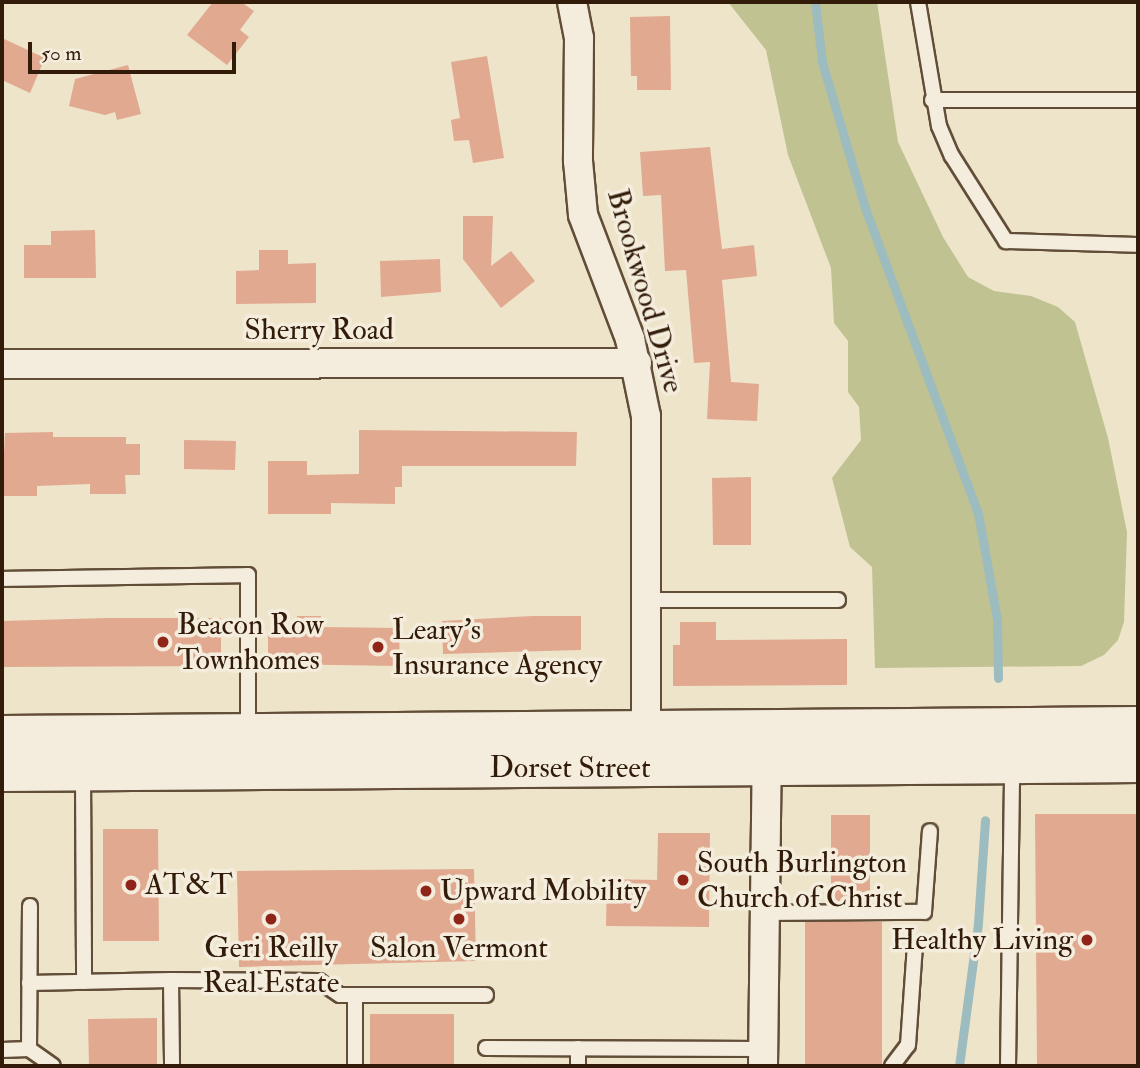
<!DOCTYPE html>
<style>
body{margin:0}
#map{position:relative;width:1140px;height:1068px;overflow:hidden;background:#eee4ca;font-family:"IM FELL Double Pica",serif}
div>[style]{position:absolute}
[style*='--x']{left:calc(var(--x)*1px);top:calc(var(--y)*1px);width:calc(var(--w)*1px);rotate:calc(var(--a)*1deg)}
.green>*{inset:0;background:#c0c292}
.stream>*{height:9px;margin:-4.5px;padding:0 4.5px;transform-origin:4.5px;border-radius:4.5px;background:#9cbcbf}
.building>*{inset:0;background:#e1a990}
.roads{filter:drop-shadow(2px 0 #614d38) drop-shadow(-2px 0 #614d38) drop-shadow(0 2px #614d38) drop-shadow(0 -2px #614d38)}
.service>*{height:14px;margin:-7px;padding:0 7px;transform-origin:7px;border-radius:7px;background:#f4eddd}
.minor>*{height:28px;margin:-14px;padding:0 14px;transform-origin:14px;border-radius:14px;background:#f4eddd}
.secondary>*{height:38px;margin:-19px;padding:0 19px;transform-origin:19px;border-radius:19px;background:#f4eddd}
.dots>*{width:19px;height:19px;translate:-50% -50%;box-sizing:border-box;border:4px solid #f4eddd;border-radius:50%}
span{translate:-50% -50%;white-space:nowrap;text-align:center;line-height:1.15;-webkit-text-stroke:7px #f4eddd;paint-order:stroke}
.street-label{font-size:30px;color:#321b08}
.poi-label{font-size:30px;color:#321b08}
.left{translate:0 -50%;text-align:left}
.right{translate:-100% -50%;text-align:right}
.frame{position:absolute;inset:0;border:4px solid #321b08;pointer-events:none}
.scale{position:absolute;left:28px;top:42px;width:208px;height:32px;box-sizing:border-box;border:4px solid #321b08;border-top:0;padding-left:9px;font-size:21px;line-height:24px;white-space:nowrap;color:#321b08;-webkit-text-stroke:5px #f4eddd;paint-order:stroke}
</style>
<div id="map">
<div class="green">
<div style="clip-path:polygon(728px 2px,877px 2px,898px 142px,943px 237px,968px 277px,994px 291px,1031px 296px,1058px 307px,1075px 322px,1108px 438px,1127px 532px,1124px 622px,1118px 640px,1104px 655px,1081px 666px,875px 668px,872px 567px,850px 547px,832px 478px,861px 440px,859px 407px,848px 392px,848px 341px,834px 323px,831px 268px,788px 155px,766px 50px)"></div>
</div>
<div class="stream">
<div style="--x:815;--y:2;--w:60;--a:83.3"></div>
<div style="--x:822;--y:62;--w:152;--a:73.6"></div>
<div style="--x:865;--y:208;--w:325;--a:69.7"></div>
<div style="--x:978;--y:513;--w:109;--a:79.9"></div>
<div style="--x:997;--y:620;--w:58;--a:89"></div>
<div style="--x:959;--y:1066;--w:144;--a:-82.4"></div>
<div style="--x:978;--y:923;--w:103;--a:-86.1"></div>
</div>
<div class="building">
<div style="clip-path:polygon(213px 2px,241px 2px,254px 11px,240px 30px,249px 37px,227px 65px,187px 35px)"></div>
<div style="clip-path:polygon(670px 16px,671px 90px,637px 90px,637px 76px,631px 76px,630px 17px)"></div>
<div style="clip-path:polygon(2px 38px,45px 58px,30px 93px,2px 80px)"></div>
<div style="clip-path:polygon(487px 56px,504px 158px,473px 163px,469px 140px,454px 141px,451px 120px,460px 118px,451px 62px)"></div>
<div style="clip-path:polygon(128px 65px,141px 114px,117px 120px,115px 112px,105px 115px,69px 106px,75px 79px)"></div>
<div style="clip-path:polygon(710px 147px,722px 249px,754px 245px,757px 276px,722px 280px,731px 382px,759px 384px,757px 421px,707px 419px,710px 362px,694px 363px,686px 270px,665px 271px,661px 195px,643px 196px,640px 152px)"></div>
<div style="clip-path:polygon(463px 216px,493px 216px,491px 266px,511px 251px,535px 281px,501px 308px,463px 259px)"></div>
<div style="clip-path:polygon(95px 230px,96px 278px,24px 278px,24px 245px,51px 245px,51px 231px)"></div>
<div style="clip-path:polygon(259px 250px,288px 250px,288px 264px,316px 263px,316px 303px,236px 304px,236px 271px,259px 270px)"></div>
<div style="clip-path:polygon(440px 259px,441px 292px,381px 297px,380px 261px)"></div>
<div style="clip-path:polygon(359px 430px,577px 432px,576px 466px,402px 466px,402px 487px,395px 487px,395px 504px,331px 503px,331px 514px,268px 514px,268px 461px,307px 461px,307px 475px,359px 474px)"></div>
<div style="clip-path:polygon(53px 432px,53px 437px,126px 437px,126px 444px,140px 444px,140px 475px,125px 475px,126px 494px,90px 494px,90px 484px,37px 486px,37px 496px,2px 496px,5px 433px)"></div>
<div style="clip-path:polygon(184px 440px,236px 441px,235px 470px,184px 469px)"></div>
<div style="clip-path:polygon(751px 477px,751px 545px,713px 545px,712px 478px)"></div>
<div style="clip-path:polygon(297px 616px,321px 616px,321px 627px,399px 628px,400px 666px,268px 664px,268px 631px,297px 631px)"></div>
<div style="clip-path:polygon(533px 616px,581px 616px,581px 650px,443px 654px,442px 621px)"></div>
<div style="clip-path:polygon(106px 618px,221px 618px,221px 666px,2px 667px,2px 621px)"></div>
<div style="clip-path:polygon(680px 622px,716px 622px,716px 640px,847px 639px,847px 685px,673px 686px,673px 645px,680px 645px)"></div>
<div style="clip-path:polygon(1035px 814px,1138px 814px,1138px 1066px,1037px 1066px)"></div>
<div style="clip-path:polygon(831px 815px,870px 815px,870px 903px,831px 903px)"></div>
<div style="clip-path:polygon(103px 829px,158px 829px,159px 941px,103px 941px)"></div>
<div style="clip-path:polygon(658px 833px,710px 833px,709px 927px,606px 926px,607px 879px,657px 880px)"></div>
<div style="clip-path:polygon(474px 869px,476px 961px,239px 967px,237px 871px)"></div>
<div style="clip-path:polygon(805px 922px,882px 922px,882px 1066px,805px 1066px)"></div>
<div style="clip-path:polygon(370px 1014px,454px 1014px,454px 1066px,370px 1066px)"></div>
<div style="clip-path:polygon(157px 1018px,157px 1066px,89px 1066px,88px 1019px)"></div>
</div>
<div class="roads">
<div class="service">
<div style="--x:918;--y:2;--w:126;--a:80.4"></div>
<div style="--x:939;--y:126;--w:33;--a:67"></div>
<div style="--x:952;--y:156;--w:101;--a:57.6"></div>
<div style="--x:1006;--y:241;--w:132;--a:1.7"></div>
<div style="--x:932;--y:100;--w:206;--a:0"></div>
<div style="--x:2;--y:579;--w:246;--a:-0.9"></div>
<div style="--x:248;--y:575;--w:157;--a:90"></div>
<div style="--x:646;--y:600;--w:192;--a:0"></div>
<div style="--x:83;--y:773;--w:209;--a:89.7"></div>
<div style="--x:765;--y:913;--w:159;--a:-0.4"></div>
<div style="--x:924;--y:912;--w:81;--a:-85.8"></div>
<div style="--x:171;--y:980;--w:148;--a:0.4"></div>
<div style="--x:319;--y:981;--w:25;--a:34"></div>
<div style="--x:340;--y:995;--w:146;--a:0"></div>
<div style="--x:29;--y:983;--w:142;--a:-1.2"></div>
<div style="--x:171;--y:980;--w:86;--a:89.3"></div>
<div style="--x:355;--y:995;--w:71;--a:90"></div>
<div style="--x:486;--y:1048;--w:277;--a:0.2"></div>
<div style="--x:29;--y:1049;--w:29;--a:35"></div>
<div style="--x:2;--y:1050;--w:27;--a:-2"></div>
<div style="--x:29;--y:1049;--w:143;--a:-89.6"></div>
<div style="--x:578;--y:1066;--w:18;--a:-90"></div>
<div style="--x:892;--y:1066;--w:26;--a:-53"></div>
<div style="--x:908;--y:1045;--w:100;--a:-86"></div>
<div style="--x:1008;--y:1066;--w:299;--a:-89.2"></div>
</div>
<div class="minor">
<div style="--x:572;--y:2;--w:37;--a:79"></div>
<div style="--x:579;--y:38;--w:123;--a:90.5"></div>
<div style="--x:578;--y:161;--w:54;--a:84.7"></div>
<div style="--x:583;--y:215;--w:133;--a:69.2"></div>
<div style="--x:630;--y:339;--w:79;--a:78.3"></div>
<div style="--x:646;--y:416;--w:332;--a:90"></div>
<div style="--x:2;--y:364;--w:635;--a:-0.09"></div>
<div style="--x:763;--y:1066;--w:319;--a:-89.3"></div>
</div>
<div class="secondary">
<div style="--x:2;--y:735;--w:1136;--a:-0.45"></div>
<div style="--x:2;--y:772;--w:1136;--a:-0.45"></div>
</div>
</div>
<div class="dots">
<div style="left:163px;top:642px;background:#8f2418"></div>
<div style="left:378px;top:647px;background:#8f2418"></div>
<div style="left:683px;top:880px;background:#8f2418"></div>
<div style="left:131px;top:885px;background:#8f2418"></div>
<div style="left:426px;top:891px;background:#8f2418"></div>
<div style="left:271px;top:919px;background:#8f2418"></div>
<div style="left:459px;top:919px;background:#8f2418"></div>
<div style="left:1087px;top:940px;background:#8f2418"></div>
</div>
<div class="street-label">
<span style="left:645px;top:291px;rotate:74deg">Brookwood Drive</span>
<span style="left:319px;top:330px">Sherry Road</span>
<span style="left:570px;top:768px">Dorset Street</span>
</div>
<div class="poi-label">
<span class="left" style="left:177px;top:642px">Beacon Row<br>Townhomes</span>
<span class="left" style="left:392px;top:647px">Leary's<br>Insurance Agency</span>
<span class="left" style="left:697px;top:880px">South Burlington<br>Church of Christ</span>
<span class="left" style="left:145px;top:885px">AT&amp;T</span>
<span class="left" style="left:440px;top:891px">Upward Mobility</span>
<span class="right" style="left:1073px;top:940px">Healthy Living</span>
<span style="left:271px;top:965px">Geri Reilly<br>Real Estate</span>
<span style="left:459px;top:948px">Salon Vermont</span>
</div>
<div class="frame"></div>
<div class="scale">50 m</div>
</div>
